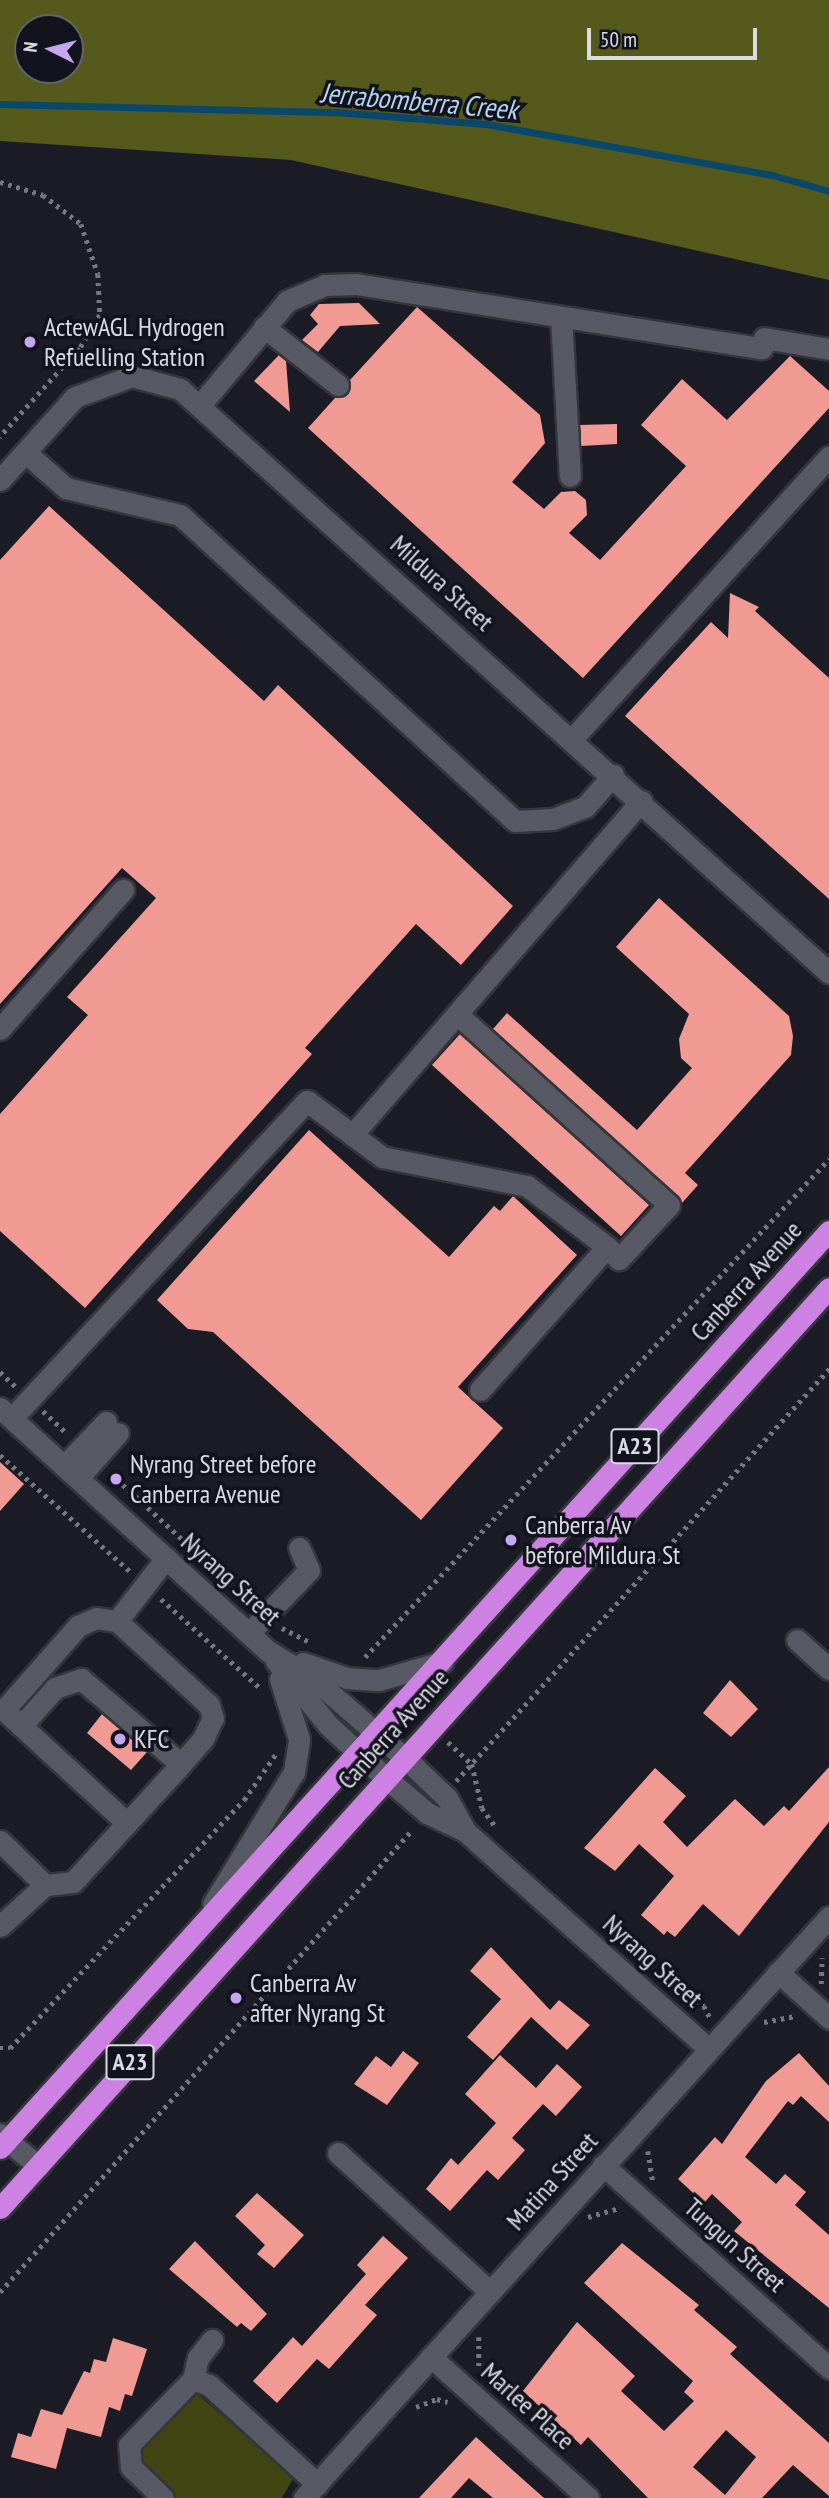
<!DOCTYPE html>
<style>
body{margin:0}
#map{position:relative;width:829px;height:2498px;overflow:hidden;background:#1c1c27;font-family:"PT Sans Narrow",sans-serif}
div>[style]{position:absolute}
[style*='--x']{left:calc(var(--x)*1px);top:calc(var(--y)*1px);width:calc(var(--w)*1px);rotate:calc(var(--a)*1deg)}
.green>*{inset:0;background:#414513}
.forest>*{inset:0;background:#555a1c}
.stream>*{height:7px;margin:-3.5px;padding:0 3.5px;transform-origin:3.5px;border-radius:3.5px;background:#0a486b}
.building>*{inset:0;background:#f19a94}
.path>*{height:4.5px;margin-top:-2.25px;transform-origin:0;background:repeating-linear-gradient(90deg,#777780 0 3.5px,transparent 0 8.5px)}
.roads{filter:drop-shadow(2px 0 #35363d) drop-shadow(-2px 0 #35363d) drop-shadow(0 2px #35363d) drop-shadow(0 -2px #35363d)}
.minor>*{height:21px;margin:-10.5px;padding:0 10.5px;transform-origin:10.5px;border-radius:10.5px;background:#575965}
.highway>*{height:21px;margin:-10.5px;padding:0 10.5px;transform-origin:10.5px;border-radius:10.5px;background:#cd82e3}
.dots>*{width:19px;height:19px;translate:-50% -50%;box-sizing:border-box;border:4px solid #13131d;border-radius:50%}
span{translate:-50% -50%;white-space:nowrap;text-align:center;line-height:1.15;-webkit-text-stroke:7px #13131d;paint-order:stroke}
.shield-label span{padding:2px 5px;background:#13131d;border:2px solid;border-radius:5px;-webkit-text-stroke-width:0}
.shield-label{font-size:24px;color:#dadbe2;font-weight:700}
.poi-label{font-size:26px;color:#dadbe2}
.left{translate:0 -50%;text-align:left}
.street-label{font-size:26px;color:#dadbe2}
.water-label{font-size:28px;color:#b1d4f0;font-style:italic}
.north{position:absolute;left:14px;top:14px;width:70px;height:70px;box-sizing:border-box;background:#13131d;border:2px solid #63636c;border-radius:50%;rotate:276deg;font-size:19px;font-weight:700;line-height:28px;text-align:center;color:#dadbe2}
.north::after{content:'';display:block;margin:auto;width:24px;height:32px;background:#c4a7f1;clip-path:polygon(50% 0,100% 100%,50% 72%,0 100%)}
.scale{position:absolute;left:587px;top:28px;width:170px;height:32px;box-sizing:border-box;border:4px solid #dadbe2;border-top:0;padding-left:9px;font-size:21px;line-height:24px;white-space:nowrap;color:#dadbe2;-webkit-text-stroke:5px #13131d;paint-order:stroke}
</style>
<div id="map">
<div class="green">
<div style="clip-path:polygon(195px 2392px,294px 2477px,282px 2498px,176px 2498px,139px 2464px,139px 2444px)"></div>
</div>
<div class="forest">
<div style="clip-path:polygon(evenodd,0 0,829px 0,829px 280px,291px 160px,0 141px,0 0,28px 28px,70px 28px,70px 70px,28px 70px,28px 28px)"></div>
</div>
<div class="stream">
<div style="--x:0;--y:104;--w:336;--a:1.4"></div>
<div style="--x:336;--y:112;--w:150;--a:4.6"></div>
<div style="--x:486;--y:124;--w:291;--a:10.1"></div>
<div style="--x:772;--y:175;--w:59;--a:15.7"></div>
</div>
<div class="building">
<div style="clip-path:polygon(359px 303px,380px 324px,340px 326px,318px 352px,302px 340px,318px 324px,310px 315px,319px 304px)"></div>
<div style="clip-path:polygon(417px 307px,540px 415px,545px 443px,512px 482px,544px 509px,561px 492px,575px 491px,586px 500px,587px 515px,569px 533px,600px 560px,686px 466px,641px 425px,682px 379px,727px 420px,790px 356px,829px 391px,829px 408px,583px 678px,308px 428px,335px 398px,348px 394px,350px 380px)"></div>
<div style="clip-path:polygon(279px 355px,286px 361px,290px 412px,254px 381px)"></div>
<div style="clip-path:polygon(617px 424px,617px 444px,581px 446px,580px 425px)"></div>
<div style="clip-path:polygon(49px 506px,264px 701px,278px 685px,513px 906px,461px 965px,416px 924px,305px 1048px,312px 1054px,85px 1308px,0 1231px,0 1114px,88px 1015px,67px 997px,156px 898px,122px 868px,0 1004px,0 560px)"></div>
<div style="clip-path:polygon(730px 593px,759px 607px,755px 611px,829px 678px,829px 899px,625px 716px,711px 622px,728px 638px)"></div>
<div style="clip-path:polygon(659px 898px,789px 1016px,793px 1036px,791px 1055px,685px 1173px,698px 1185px,682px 1203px,493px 1029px,507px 1013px,637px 1130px,692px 1068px,681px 1058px,679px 1039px,689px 1014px,616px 947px)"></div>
<div style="clip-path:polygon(460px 1034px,649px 1205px,621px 1236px,432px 1065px)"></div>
<div style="clip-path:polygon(309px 1130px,449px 1257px,494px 1206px,500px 1211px,513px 1196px,577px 1255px,458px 1387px,503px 1428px,421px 1520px,213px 1332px,188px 1329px,157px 1300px)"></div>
<div style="clip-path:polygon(0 1462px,24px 1484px,0 1511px)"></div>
<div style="clip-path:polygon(730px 1680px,758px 1709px,731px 1737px,703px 1713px)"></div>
<div style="clip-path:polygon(102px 1714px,147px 1752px,131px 1770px,87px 1733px)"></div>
<div style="clip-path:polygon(829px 1767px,829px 1822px,739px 1936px,703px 1904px,675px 1937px,667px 1931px,664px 1935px,641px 1915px,674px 1876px,639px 1844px,615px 1871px,584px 1848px,655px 1768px,686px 1796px,663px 1822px,687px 1847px,735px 1799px,764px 1826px,784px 1806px,789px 1811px)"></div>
<div style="clip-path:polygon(491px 1947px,550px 2010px,559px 2000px,590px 2025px,567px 2050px,531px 2017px,493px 2060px,467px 2037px,501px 1999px,470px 1971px)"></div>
<div style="clip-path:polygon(403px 2051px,419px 2063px,387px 2105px,354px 2084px,376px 2056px,391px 2067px)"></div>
<div style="clip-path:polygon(799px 2053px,829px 2086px,829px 2122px,801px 2096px,793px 2105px,788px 2101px,745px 2157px,776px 2184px,785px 2174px,806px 2192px,795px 2205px,829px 2235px,829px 2308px,734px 2231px,742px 2222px,712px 2194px,704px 2203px,678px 2179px,715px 2137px,722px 2144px,766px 2081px)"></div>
<div style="clip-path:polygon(500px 2055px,536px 2088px,557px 2064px,582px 2087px,556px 2116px,543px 2104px,512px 2138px,525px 2150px,498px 2180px,487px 2170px,450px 2211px,426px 2189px,451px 2158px,458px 2165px,496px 2123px,465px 2094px)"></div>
<div style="clip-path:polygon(257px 2193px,304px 2235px,274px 2268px,257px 2254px,265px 2245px,235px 2216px)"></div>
<div style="clip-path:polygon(383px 2236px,408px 2258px,365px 2305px,377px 2315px,329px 2369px,317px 2359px,277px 2403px,253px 2381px,293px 2337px,302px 2346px,366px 2274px,357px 2265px)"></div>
<div style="clip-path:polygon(195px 2241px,267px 2314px,251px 2331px,241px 2323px,237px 2327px,169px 2269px)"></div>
<div style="clip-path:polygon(evenodd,622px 2243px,699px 2305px,694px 2310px,737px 2347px,730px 2354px,829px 2443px,829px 2496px,793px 2465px,762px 2498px,648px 2498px,588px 2437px,581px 2445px,523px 2391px,577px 2322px,635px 2376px,621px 2391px,664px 2431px,694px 2401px,684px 2392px,693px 2381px,584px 2283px,622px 2243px,726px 2430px,756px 2457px,725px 2495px,693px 2467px,726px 2430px)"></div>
<div style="clip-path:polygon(113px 2338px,147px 2349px,132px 2396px,125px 2394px,120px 2411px,109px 2407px,101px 2437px,67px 2428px,56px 2469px,11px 2457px,18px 2433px,31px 2437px,41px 2409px,62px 2415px,84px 2371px,90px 2373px,94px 2359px,106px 2362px)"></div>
<div style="clip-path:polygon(476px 2437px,508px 2466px,544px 2498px,493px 2498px,469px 2478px,451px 2498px,419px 2498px)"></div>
</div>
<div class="path">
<div style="--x:0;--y:182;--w:45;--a:16.8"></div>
<div style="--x:43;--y:195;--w:48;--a:37.3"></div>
<div style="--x:81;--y:224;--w:53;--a:71.2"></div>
<div style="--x:98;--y:274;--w:41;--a:87.2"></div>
<div style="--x:100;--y:315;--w:39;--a:121"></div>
<div style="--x:80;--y:348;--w:120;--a:132"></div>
<div style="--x:0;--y:1372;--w:22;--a:43"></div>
<div style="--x:43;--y:1411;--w:34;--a:43"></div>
<div style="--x:0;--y:1455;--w:176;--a:41.8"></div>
<div style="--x:110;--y:1473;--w:191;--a:42.5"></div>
<div style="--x:161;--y:1599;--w:132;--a:41.9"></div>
<div style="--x:282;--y:1628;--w:29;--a:27"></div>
<div style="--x:365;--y:1657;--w:681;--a:-47.02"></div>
<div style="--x:448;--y:1742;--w:33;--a:43"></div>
<div style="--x:472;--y:1764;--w:45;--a:77.2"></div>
<div style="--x:482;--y:1808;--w:22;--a:54"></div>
<div style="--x:456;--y:1781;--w:556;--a:-47.84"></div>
<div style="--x:821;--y:1984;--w:26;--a:-88"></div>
<div style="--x:681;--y:1992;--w:27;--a:31"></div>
<div style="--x:704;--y:2006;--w:13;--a:63"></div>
<div style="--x:764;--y:2022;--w:33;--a:-11"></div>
<div style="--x:0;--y:2048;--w:10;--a:0"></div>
<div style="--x:10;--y:2048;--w:341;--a:-46.7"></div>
<div style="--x:244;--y:1800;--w:55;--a:-55.4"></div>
<div style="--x:648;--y:2151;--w:31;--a:81"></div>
<div style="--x:588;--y:2217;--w:32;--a:-16"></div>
<div style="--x:0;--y:2292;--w:620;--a:-48.27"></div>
<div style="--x:479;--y:2337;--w:32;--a:90"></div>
<div style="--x:416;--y:2407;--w:22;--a:-21"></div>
<div style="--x:437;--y:2399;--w:11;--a:15"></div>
</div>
<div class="roads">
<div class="minor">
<div style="--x:561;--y:317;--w:159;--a:86.8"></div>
<div style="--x:264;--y:327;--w:94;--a:38.1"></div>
<div style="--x:201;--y:404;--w:134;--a:-50.1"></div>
<div style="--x:287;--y:301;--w:41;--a:-22.8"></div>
<div style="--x:325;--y:285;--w:31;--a:-2"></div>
<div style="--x:356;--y:284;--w:411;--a:9"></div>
<div style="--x:762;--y:348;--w:10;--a:-79"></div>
<div style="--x:764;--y:338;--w:66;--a:9.6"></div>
<div style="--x:25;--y:452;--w:55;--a:41.3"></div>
<div style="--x:66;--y:488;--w:117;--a:13.3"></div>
<div style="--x:180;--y:515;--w:454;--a:42.4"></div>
<div style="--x:515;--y:821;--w:38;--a:-3"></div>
<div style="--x:553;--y:819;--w:34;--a:-21"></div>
<div style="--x:585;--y:807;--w:43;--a:-48.8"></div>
<div style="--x:0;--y:480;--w:112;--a:-47.9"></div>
<div style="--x:75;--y:397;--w:61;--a:-20.2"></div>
<div style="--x:132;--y:376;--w:50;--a:15.2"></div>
<div style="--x:180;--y:389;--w:873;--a:41.98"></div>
<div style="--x:572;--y:739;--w:382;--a:-47.7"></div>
<div style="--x:457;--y:1014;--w:285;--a:42"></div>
<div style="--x:669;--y:1205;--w:74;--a:132.8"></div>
<div style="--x:619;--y:1259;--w:17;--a:-135"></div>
<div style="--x:0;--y:1029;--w:186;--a:-48.5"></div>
<div style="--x:352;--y:1135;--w:442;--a:-49.1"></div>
<div style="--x:0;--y:1408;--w:362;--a:42.2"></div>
<div style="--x:268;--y:1651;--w:54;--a:31.3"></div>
<div style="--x:314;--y:1679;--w:121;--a:41"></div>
<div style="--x:405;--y:1758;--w:58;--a:43.6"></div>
<div style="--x:447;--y:1798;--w:38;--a:61"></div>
<div style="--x:12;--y:1418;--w:433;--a:-47.1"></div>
<div style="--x:307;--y:1101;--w:94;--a:36.7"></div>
<div style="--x:382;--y:1157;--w:148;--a:11.3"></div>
<div style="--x:527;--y:1186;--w:101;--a:37.3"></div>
<div style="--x:607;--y:1247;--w:191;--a:131.6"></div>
<div style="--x:64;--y:1466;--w:61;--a:-46.3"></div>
<div style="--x:78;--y:1478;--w:60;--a:-48.4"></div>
<div style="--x:117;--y:1621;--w:80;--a:-52.1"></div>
<div style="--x:249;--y:1633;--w:87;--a:-46.4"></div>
<div style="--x:309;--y:1570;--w:24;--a:-114"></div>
<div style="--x:797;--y:1640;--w:43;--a:42.2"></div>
<div style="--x:276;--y:1661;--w:84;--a:50.8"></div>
<div style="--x:329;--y:1726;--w:77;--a:42.4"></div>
<div style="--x:386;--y:1778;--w:54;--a:40.5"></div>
<div style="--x:427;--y:1813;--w:42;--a:25.3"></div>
<div style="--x:465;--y:1831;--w:327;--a:41.8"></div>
<div style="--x:303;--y:1663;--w:46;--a:18.8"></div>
<div style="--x:347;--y:1678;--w:32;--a:4"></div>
<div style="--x:379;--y:1680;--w:66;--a:-15.9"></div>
<div style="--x:21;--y:1726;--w:51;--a:-48.2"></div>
<div style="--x:55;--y:1688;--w:28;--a:-19"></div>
<div style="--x:81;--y:1679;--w:131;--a:40.4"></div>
<div style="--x:0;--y:1841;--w:63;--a:44.4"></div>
<div style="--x:45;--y:1885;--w:28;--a:-6"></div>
<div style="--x:73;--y:1882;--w:160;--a:-47.5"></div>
<div style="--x:181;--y:1764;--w:33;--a:-49"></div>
<div style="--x:203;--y:1739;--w:23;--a:-65"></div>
<div style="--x:213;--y:1718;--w:14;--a:-107"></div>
<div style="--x:209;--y:1705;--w:125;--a:-137.6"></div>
<div style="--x:117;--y:1621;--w:21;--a:-172"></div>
<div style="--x:96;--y:1618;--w:20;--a:156"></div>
<div style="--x:78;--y:1626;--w:112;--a:131.4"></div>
<div style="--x:4;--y:1710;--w:167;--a:42.6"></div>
<div style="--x:213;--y:1904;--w:155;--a:-58.5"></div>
<div style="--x:294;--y:1772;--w:33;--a:-81"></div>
<div style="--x:299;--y:1739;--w:63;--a:-107.6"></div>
<div style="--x:0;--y:1926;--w:61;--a:-42.3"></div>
<div style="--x:778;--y:1972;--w:69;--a:42"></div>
<div style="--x:0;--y:2134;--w:50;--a:40.1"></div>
<div style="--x:338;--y:2153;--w:206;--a:42.4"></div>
<div style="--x:603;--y:2165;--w:304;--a:41.9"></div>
<div style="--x:431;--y:2357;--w:211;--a:41.9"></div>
<div style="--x:193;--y:2379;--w:22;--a:-77"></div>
<div style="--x:198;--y:2358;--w:23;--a:-52"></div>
<div style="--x:163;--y:2498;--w:45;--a:-135.9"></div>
<div style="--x:131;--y:2467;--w:22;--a:-95"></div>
<div style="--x:129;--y:2445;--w:92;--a:-45.9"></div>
<div style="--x:193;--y:2379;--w:17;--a:21"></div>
<div style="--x:209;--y:2385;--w:147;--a:42.5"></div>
<div style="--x:304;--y:2498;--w:783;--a:-47.9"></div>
</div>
<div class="highway">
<div style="--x:0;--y:2148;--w:1236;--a:-47.89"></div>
<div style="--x:0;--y:2208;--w:1238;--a:-47.98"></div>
</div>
</div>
<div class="dots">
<div style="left:30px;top:342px;background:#c4a7f1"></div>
<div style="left:116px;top:1479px;background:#c4a7f1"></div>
<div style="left:511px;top:1540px;background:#c4a7f1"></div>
<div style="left:120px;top:1739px;background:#c4a7f1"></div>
<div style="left:236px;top:1998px;background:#c4a7f1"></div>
</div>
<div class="shield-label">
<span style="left:635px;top:1446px">A23</span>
<span style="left:130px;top:2062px">A23</span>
</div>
<div class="poi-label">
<span class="left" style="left:44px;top:342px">ActewAGL Hydrogen<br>Refuelling Station</span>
<span class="left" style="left:130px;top:1479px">Nyrang Street before<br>Canberra Avenue</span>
<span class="left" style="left:525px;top:1540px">Canberra Av<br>before Mildura St</span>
<span class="left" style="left:134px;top:1739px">KFC</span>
<span class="left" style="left:250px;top:1998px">Canberra Av<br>after Nyrang St</span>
</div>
<div class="street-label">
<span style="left:442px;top:583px;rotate:42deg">Mildura Street</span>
<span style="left:746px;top:1281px;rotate:-48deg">Canberra Avenue</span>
<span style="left:231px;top:1579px;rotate:42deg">Nyrang Street</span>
<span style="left:393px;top:1729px;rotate:-48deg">Canberra Avenue</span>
<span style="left:653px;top:1961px;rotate:42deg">Nyrang Street</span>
<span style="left:552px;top:2181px;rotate:-48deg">Matina Street</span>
<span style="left:735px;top:2245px;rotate:42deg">Tungun Street</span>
<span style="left:528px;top:2406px;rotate:42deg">Marlee Place</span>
</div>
<div class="water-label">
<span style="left:419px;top:101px;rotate:5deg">Jerrabomberra Creek</span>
</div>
<div class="north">N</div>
<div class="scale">50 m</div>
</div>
